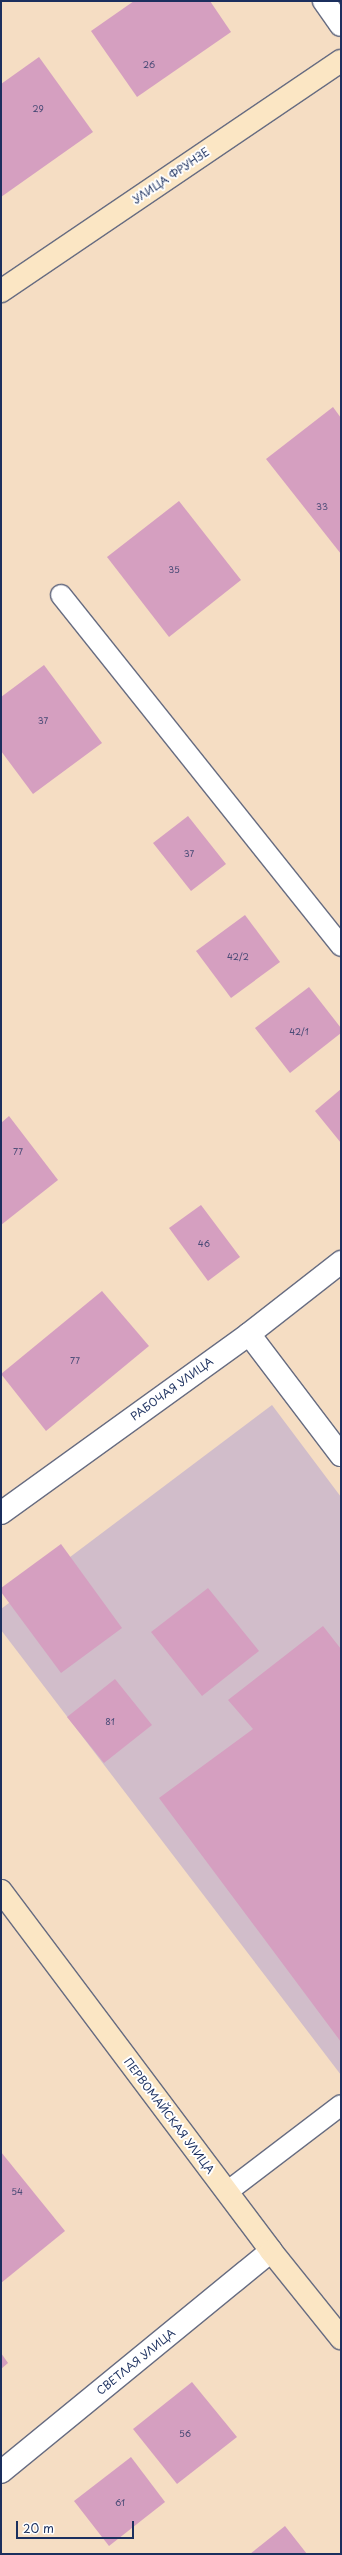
<!DOCTYPE html>
<meta charset="utf-8">
<style>
body{margin:0}
#map{position:relative;width:342px;height:2555px;overflow:hidden;background:#f5ddc3;font-family:"Playpen Sans",sans-serif}
div>[style]{position:absolute}
[style*='--x']{left:calc(var(--x)*1px);top:calc(var(--y)*1px);width:calc(var(--w)*1px);rotate:calc(var(--a)*1deg)}
.industrial>*{inset:0;background:#d1bdca}
.building>*{inset:0;background:#d59fc0}
.roads{filter:drop-shadow(1px 0 #676c81) drop-shadow(-1px 0 #676c81) drop-shadow(0 1px #676c81) drop-shadow(0 -1px #676c81)}
.lane>*{height:20px;margin:-10px;padding:0 10px;transform-origin:10px;border-radius:10px;background:#fff}
.street>*{height:22px;margin:-11px;padding:0 11px;transform-origin:11px;border-radius:11px;background:#fff}
.secondary>*{height:22px;margin:-11px;padding:0 11px;transform-origin:11px;border-radius:11px;background:#fbe6c4}
span{translate:-50% -50%;white-space:nowrap;text-align:center;line-height:1.15;-webkit-text-stroke:4px #fff;paint-order:stroke}
.number-label{font-size:9px;color:#4a4b76}
.number-label span{-webkit-text-stroke-width:0}
.street-label{font-size:11px;color:#1b2f5e}
.frame{position:absolute;inset:0;border:2px solid #1b2f5e;pointer-events:none}
.scale{position:absolute;left:16px;top:2521px;width:118px;height:18px;box-sizing:border-box;border:2px solid #1b2f5e;border-top:0;padding-left:5px;font-size:12px;line-height:14px;white-space:nowrap;color:#1b2f5e;-webkit-text-stroke:3px #fff;paint-order:stroke}
</style>
<div id="map">
<div class="industrial">
<div style="clip-path:polygon(272px 1405px,341px 1497px,341px 2075px,1px 1630px,1px 1609px)"></div>
</div>
<div class="building">
<div style="clip-path:polygon(134px 1px,210px 1px,231px 32px,137px 97px,91px 31px)"></div>
<div style="clip-path:polygon(39px 57px,93px 132px,1px 197px,1px 84px)"></div>
<div style="clip-path:polygon(333px 407px,341px 418px,341px 554px,266px 459px)"></div>
<div style="clip-path:polygon(179px 501px,241px 580px,169px 637px,107px 557px)"></div>
<div style="clip-path:polygon(44px 665px,102px 743px,33px 794px,1px 751px,1px 697px)"></div>
<div style="clip-path:polygon(188px 816px,226px 864px,191px 891px,153px 843px)"></div>
<div style="clip-path:polygon(245px 915px,280px 962px,231px 998px,196px 951px)"></div>
<div style="clip-path:polygon(309px 987px,341px 1028px,341px 1033px,290px 1073px,255px 1028px)"></div>
<div style="clip-path:polygon(341px 1089px,341px 1143px,315px 1111px)"></div>
<div style="clip-path:polygon(9px 1116px,58px 1180px,1px 1225px,1px 1123px)"></div>
<div style="clip-path:polygon(201px 1205px,240px 1257px,208px 1281px,169px 1228px)"></div>
<div style="clip-path:polygon(102px 1291px,149px 1346px,46px 1431px,1px 1374px)"></div>
<div style="clip-path:polygon(61px 1544px,122px 1628px,61px 1673px,1px 1592px,1px 1588px)"></div>
<div style="clip-path:polygon(208px 1588px,259px 1651px,202px 1696px,151px 1632px)"></div>
<div style="clip-path:polygon(323px 1626px,341px 1649px,341px 2042px,159px 1798px,253px 1729px,228px 1700px)"></div>
<div style="clip-path:polygon(115px 1679px,152px 1725px,104px 1763px,67px 1717px)"></div>
<div style="clip-path:polygon(1px 2152px,65px 2231px,1px 2283px)"></div>
<div style="clip-path:polygon(1px 2353px,8px 2363px,1px 2369px)"></div>
<div style="clip-path:polygon(192px 2382px,237px 2437px,177px 2484px,133px 2429px)"></div>
<div style="clip-path:polygon(131px 2457px,165px 2502px,109px 2546px,74px 2501px)"></div>
<div style="clip-path:polygon(285px 2526px,307px 2554px,250px 2554px)"></div>
</div>
<div class="roads">
<div class="lane">
<div style="--x:61;--y:595;--w:449;--a:51.4"></div>
<div style="--x:227;--y:2192;--w:143;--a:-37.3"></div>
</div>
<div class="street">
<div style="--x:324;--y:1;--w:29;--a:55"></div>
<div style="--x:249;--y:1334;--w:152;--a:52.8"></div>
<div style="--x:1;--y:1513;--w:306;--a:-35.8"></div>
<div style="--x:249;--y:1334;--w:117;--a:-38"></div>
<div style="--x:1;--y:2472;--w:349;--a:-39.3"></div>
</div>
<div class="secondary">
<div style="--x:1;--y:291;--w:410;--a:-34.1"></div>
<div style="--x:1;--y:1891;--w:450;--a:53.1"></div>
<div style="--x:271;--y:2251;--w:112;--a:51.2"></div>
</div>
</div>
<div class="number-label">
<span style="left:149px;top:64px">26</span>
<span style="left:38px;top:108px">29</span>
<span style="left:322px;top:506px">33</span>
<span style="left:174px;top:569px">35</span>
<span style="left:43px;top:720px">37</span>
<span style="left:189px;top:853px">37</span>
<span style="left:238px;top:956px">42/2</span>
<span style="left:299px;top:1031px">42/1</span>
<span style="left:18px;top:1151px">77</span>
<span style="left:204px;top:1243px">46</span>
<span style="left:75px;top:1360px">77</span>
<span style="left:110px;top:1721px">81</span>
<span style="left:17px;top:2191px">54</span>
<span style="left:185px;top:2433px">56</span>
<span style="left:120px;top:2502px">61</span>
</div>
<div class="street-label">
<span style="left:171px;top:176px;rotate:-34deg">УЛИЦА ФРУНЗЕ</span>
<span style="left:172px;top:1389px;rotate:-36deg">РАБОЧАЯ УЛИЦА</span>
<span style="left:169px;top:2116px;rotate:53deg">ПЕРВОМАЙСКАЯ УЛИЦА</span>
<span style="left:136px;top:2362px;rotate:-39deg">СВЕТЛАЯ УЛИЦА</span>
</div>
<div class="frame"></div>
<div class="scale">20 m</div>
</div>
